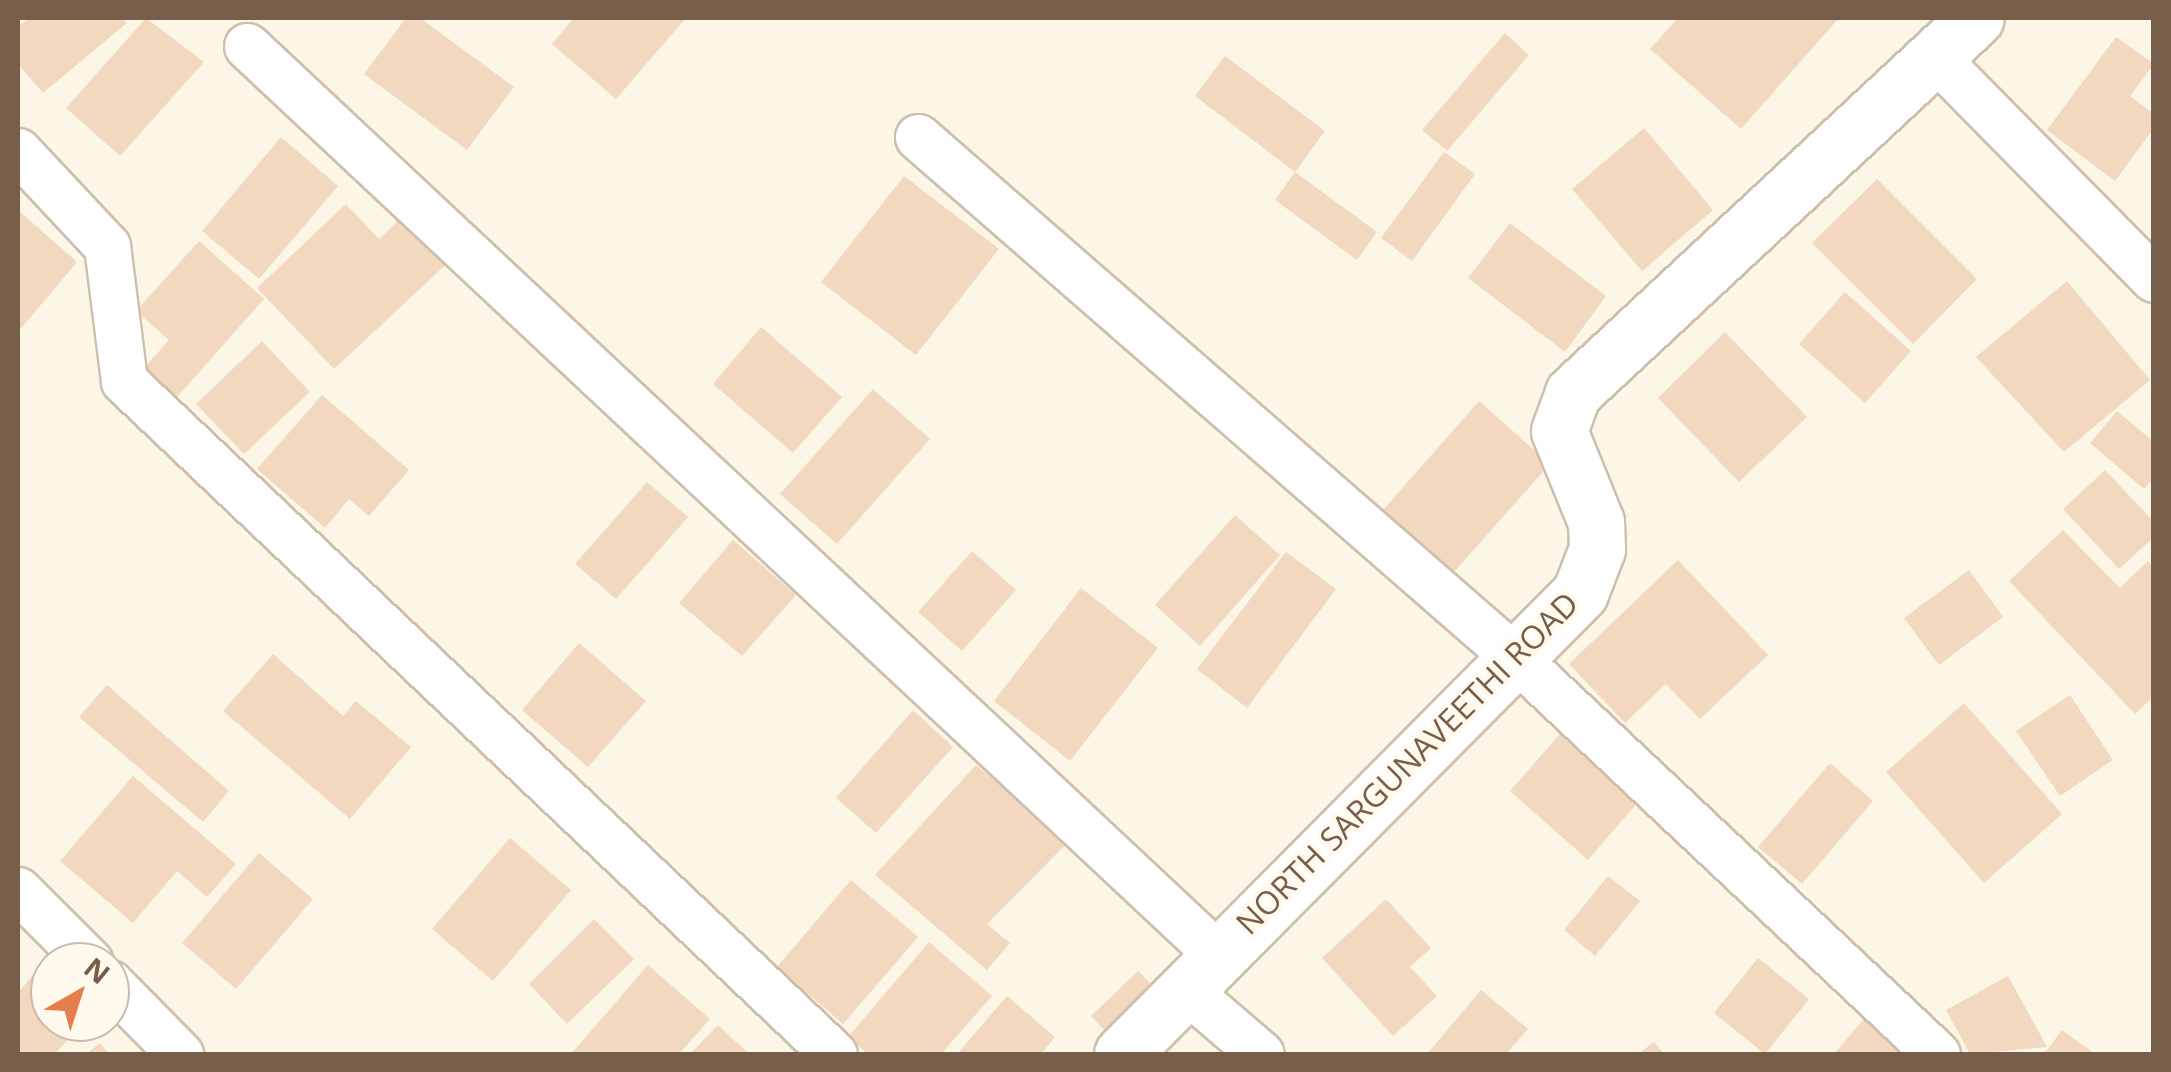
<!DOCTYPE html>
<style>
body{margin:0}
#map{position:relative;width:2171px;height:1072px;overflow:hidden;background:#fcf6e7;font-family:"Open Sans",sans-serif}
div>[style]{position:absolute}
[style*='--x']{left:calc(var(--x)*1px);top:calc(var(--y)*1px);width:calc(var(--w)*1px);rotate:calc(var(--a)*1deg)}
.building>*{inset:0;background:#f2d8be}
.roads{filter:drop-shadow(2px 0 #cebfad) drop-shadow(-2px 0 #cebfad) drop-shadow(0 2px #cebfad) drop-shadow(0 -2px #cebfad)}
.street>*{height:45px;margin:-22.5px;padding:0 22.5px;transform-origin:22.5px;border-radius:22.5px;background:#fff}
.secondary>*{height:55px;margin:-27.5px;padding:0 27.5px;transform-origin:27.5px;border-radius:27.5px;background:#fff}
span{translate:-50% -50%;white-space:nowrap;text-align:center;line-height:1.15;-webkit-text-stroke:8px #fffaed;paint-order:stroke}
.street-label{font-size:32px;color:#765e4b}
.frame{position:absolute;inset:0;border:20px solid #765e4b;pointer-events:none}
.north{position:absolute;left:30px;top:942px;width:100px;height:100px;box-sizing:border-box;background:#fffaed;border:2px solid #c8bcac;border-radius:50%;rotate:39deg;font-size:28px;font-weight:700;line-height:40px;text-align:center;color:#765e4b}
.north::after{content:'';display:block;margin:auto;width:35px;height:45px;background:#e67d4c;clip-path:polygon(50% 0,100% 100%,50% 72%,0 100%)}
</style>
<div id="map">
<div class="building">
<div style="clip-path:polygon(29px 18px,122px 18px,127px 23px,43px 93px,18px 64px,18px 27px)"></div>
<div style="clip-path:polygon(146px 18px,204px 62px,120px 156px,66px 108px)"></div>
<div style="clip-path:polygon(406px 18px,420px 18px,514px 87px,467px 150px,364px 74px)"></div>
<div style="clip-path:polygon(574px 18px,686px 18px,616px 99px,552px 44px)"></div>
<div style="clip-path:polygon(1678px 18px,1839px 18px,1741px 129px,1650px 49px)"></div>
<div style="clip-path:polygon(1505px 33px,1529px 55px,1447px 151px,1422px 130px)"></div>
<div style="clip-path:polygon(2116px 37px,2154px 64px,2130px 96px,2154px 114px,2154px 128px,2115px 181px,2047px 130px)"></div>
<div style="clip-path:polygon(1225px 56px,1325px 131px,1295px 172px,1195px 96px)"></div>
<div style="clip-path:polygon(1644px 128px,1713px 210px,1642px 271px,1572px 189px)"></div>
<div style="clip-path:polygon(281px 137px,338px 186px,259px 279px,202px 231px)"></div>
<div style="clip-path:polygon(1444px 152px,1475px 174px,1412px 261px,1381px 238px)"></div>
<div style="clip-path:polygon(1295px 172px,1377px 232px,1357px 260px,1275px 200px)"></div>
<div style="clip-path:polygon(904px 176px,999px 249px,916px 355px,821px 282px)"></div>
<div style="clip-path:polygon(1877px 179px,1977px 279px,1913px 344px,1812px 243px)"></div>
<div style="clip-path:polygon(346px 204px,379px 239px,407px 212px,452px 259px,334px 369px,257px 288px)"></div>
<div style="clip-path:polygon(18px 210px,77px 262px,18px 332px)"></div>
<div style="clip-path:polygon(1510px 223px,1606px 296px,1565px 352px,1468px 278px)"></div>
<div style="clip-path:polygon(199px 241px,264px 299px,170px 405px,137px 376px,169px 340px,136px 311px)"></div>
<div style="clip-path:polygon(2067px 281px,2150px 380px,2064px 452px,1976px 357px)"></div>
<div style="clip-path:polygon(1845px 292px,1911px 351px,1865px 403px,1799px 344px)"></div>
<div style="clip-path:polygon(761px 327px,842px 397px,793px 453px,713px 384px)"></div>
<div style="clip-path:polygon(1725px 332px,1807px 417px,1739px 482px,1658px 398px)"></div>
<div style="clip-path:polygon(262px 341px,310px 392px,244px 454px,196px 404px)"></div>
<div style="clip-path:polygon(873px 389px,930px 439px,837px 544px,780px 494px)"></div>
<div style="clip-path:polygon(322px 395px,409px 470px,369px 516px,349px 499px,325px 528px,257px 469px)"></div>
<div style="clip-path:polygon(1479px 401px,1550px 464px,1454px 572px,1383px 510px)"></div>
<div style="clip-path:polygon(2117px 411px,2154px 442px,2154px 478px,2144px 489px,2090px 443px)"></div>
<div style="clip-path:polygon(2105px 470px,2154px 522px,2154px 537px,2119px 569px,2063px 509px)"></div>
<div style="clip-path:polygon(647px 482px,688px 517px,616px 599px,575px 564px)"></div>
<div style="clip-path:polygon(1235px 515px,1280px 555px,1200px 646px,1155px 605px)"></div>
<div style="clip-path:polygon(2063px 530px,2120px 588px,2148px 561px,2154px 567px,2154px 696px,2135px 714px,2009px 581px)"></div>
<div style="clip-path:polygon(733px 540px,796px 595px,742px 656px,679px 603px)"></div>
<div style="clip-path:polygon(972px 551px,1016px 590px,962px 651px,918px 612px)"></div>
<div style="clip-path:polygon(1286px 552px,1336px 589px,1247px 708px,1197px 669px)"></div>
<div style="clip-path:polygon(1678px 560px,1768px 655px,1700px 719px,1666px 684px,1625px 723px,1569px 664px)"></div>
<div style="clip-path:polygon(1969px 570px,2003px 617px,1939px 665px,1904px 618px)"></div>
<div style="clip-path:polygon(1081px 588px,1158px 648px,1070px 761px,994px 701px)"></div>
<div style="clip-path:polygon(579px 643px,646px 701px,588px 767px,522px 710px)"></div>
<div style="clip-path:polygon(273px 654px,343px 716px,356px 701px,411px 747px,350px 819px,223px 711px)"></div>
<div style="clip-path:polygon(107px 685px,229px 791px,203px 822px,79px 717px)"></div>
<div style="clip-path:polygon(2070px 695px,2113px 760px,2060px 796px,2016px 731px)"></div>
<div style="clip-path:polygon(1964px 703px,2062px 814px,1984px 883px,1886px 772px)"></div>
<div style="clip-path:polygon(913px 710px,953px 747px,876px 833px,836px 798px)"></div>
<div style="clip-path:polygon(1566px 727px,1644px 795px,1588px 860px,1510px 791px)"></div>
<div style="clip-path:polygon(1830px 763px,1873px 801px,1802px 884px,1758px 847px)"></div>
<div style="clip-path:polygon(976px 765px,1068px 842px,987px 924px,1010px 943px,987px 970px,875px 875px)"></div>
<div style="clip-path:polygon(133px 776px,236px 864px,207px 897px,177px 871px,133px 923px,60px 861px)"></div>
<div style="clip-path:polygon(510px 838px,571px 890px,493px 981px,432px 929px)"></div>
<div style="clip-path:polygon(259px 853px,313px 899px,236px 989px,182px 943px)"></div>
<div style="clip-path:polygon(1608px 876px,1640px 901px,1595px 956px,1564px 930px)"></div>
<div style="clip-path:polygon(851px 880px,918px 937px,843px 1024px,777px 967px)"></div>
<div style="clip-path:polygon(1386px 899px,1431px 948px,1410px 967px,1437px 996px,1393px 1036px,1322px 958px)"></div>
<div style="clip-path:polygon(594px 919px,634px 959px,567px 1024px,529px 984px)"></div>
<div style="clip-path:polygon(929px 942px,992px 996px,941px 1054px,868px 1054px,848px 1037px)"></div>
<div style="clip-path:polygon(1758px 958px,1809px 999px,1765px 1054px,1714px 1013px)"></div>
<div style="clip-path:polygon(648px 965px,710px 1019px,679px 1054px,571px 1054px)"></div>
<div style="clip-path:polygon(1138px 971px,1166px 1000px,1117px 1044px,1091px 1016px)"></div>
<div style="clip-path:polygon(32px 976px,50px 991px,50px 1022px,83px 1022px,55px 1054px,18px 1054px,18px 993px)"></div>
<div style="clip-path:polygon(2008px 976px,2047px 1047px,1970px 1054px,1946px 1010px)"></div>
<div style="clip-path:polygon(1481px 990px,1528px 1029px,1506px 1054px,1427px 1054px)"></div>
<div style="clip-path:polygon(1007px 996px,1055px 1037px,1041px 1054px,957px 1054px)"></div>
<div style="clip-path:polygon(1864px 1019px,1907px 1054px,1834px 1054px)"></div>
<div style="clip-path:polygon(718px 1025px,749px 1054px,690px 1054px)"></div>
<div style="clip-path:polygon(2062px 1030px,2095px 1054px,2044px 1054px)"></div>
<div style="clip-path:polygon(1654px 1042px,1664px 1054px,1638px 1054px)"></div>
<div style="clip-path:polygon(100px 1043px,109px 1054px,86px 1054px)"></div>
</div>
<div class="roads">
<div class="street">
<div style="--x:247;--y:46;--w:1327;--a:43.11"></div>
<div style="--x:1934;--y:56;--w:313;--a:45.4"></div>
<div style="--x:918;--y:137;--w:796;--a:41.08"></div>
<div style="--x:1518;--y:660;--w:575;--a:43.24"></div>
<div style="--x:18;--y:151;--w:130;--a:46.9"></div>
<div style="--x:107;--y:246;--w:136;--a:82.8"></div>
<div style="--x:124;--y:381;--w:978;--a:43.47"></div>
<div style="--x:18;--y:890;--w:102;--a:45"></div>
<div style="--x:110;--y:983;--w:100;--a:45.4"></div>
<div style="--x:1184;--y:988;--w:101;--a:40.6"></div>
</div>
<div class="secondary">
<div style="--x:1122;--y:1054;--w:650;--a:-45.19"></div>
<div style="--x:1580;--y:593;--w:47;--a:-68.9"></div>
<div style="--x:1597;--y:549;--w:27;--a:-92"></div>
<div style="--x:1596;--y:522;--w:98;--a:-112.1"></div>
<div style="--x:1559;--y:431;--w:40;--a:-69.8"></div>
<div style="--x:1573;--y:393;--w:550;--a:-42.94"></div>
</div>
</div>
<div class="street-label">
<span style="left:1407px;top:763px;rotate:-45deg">NORTH SARGUNAVEETHI ROAD</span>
</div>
<div class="frame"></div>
<div class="north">N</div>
</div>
